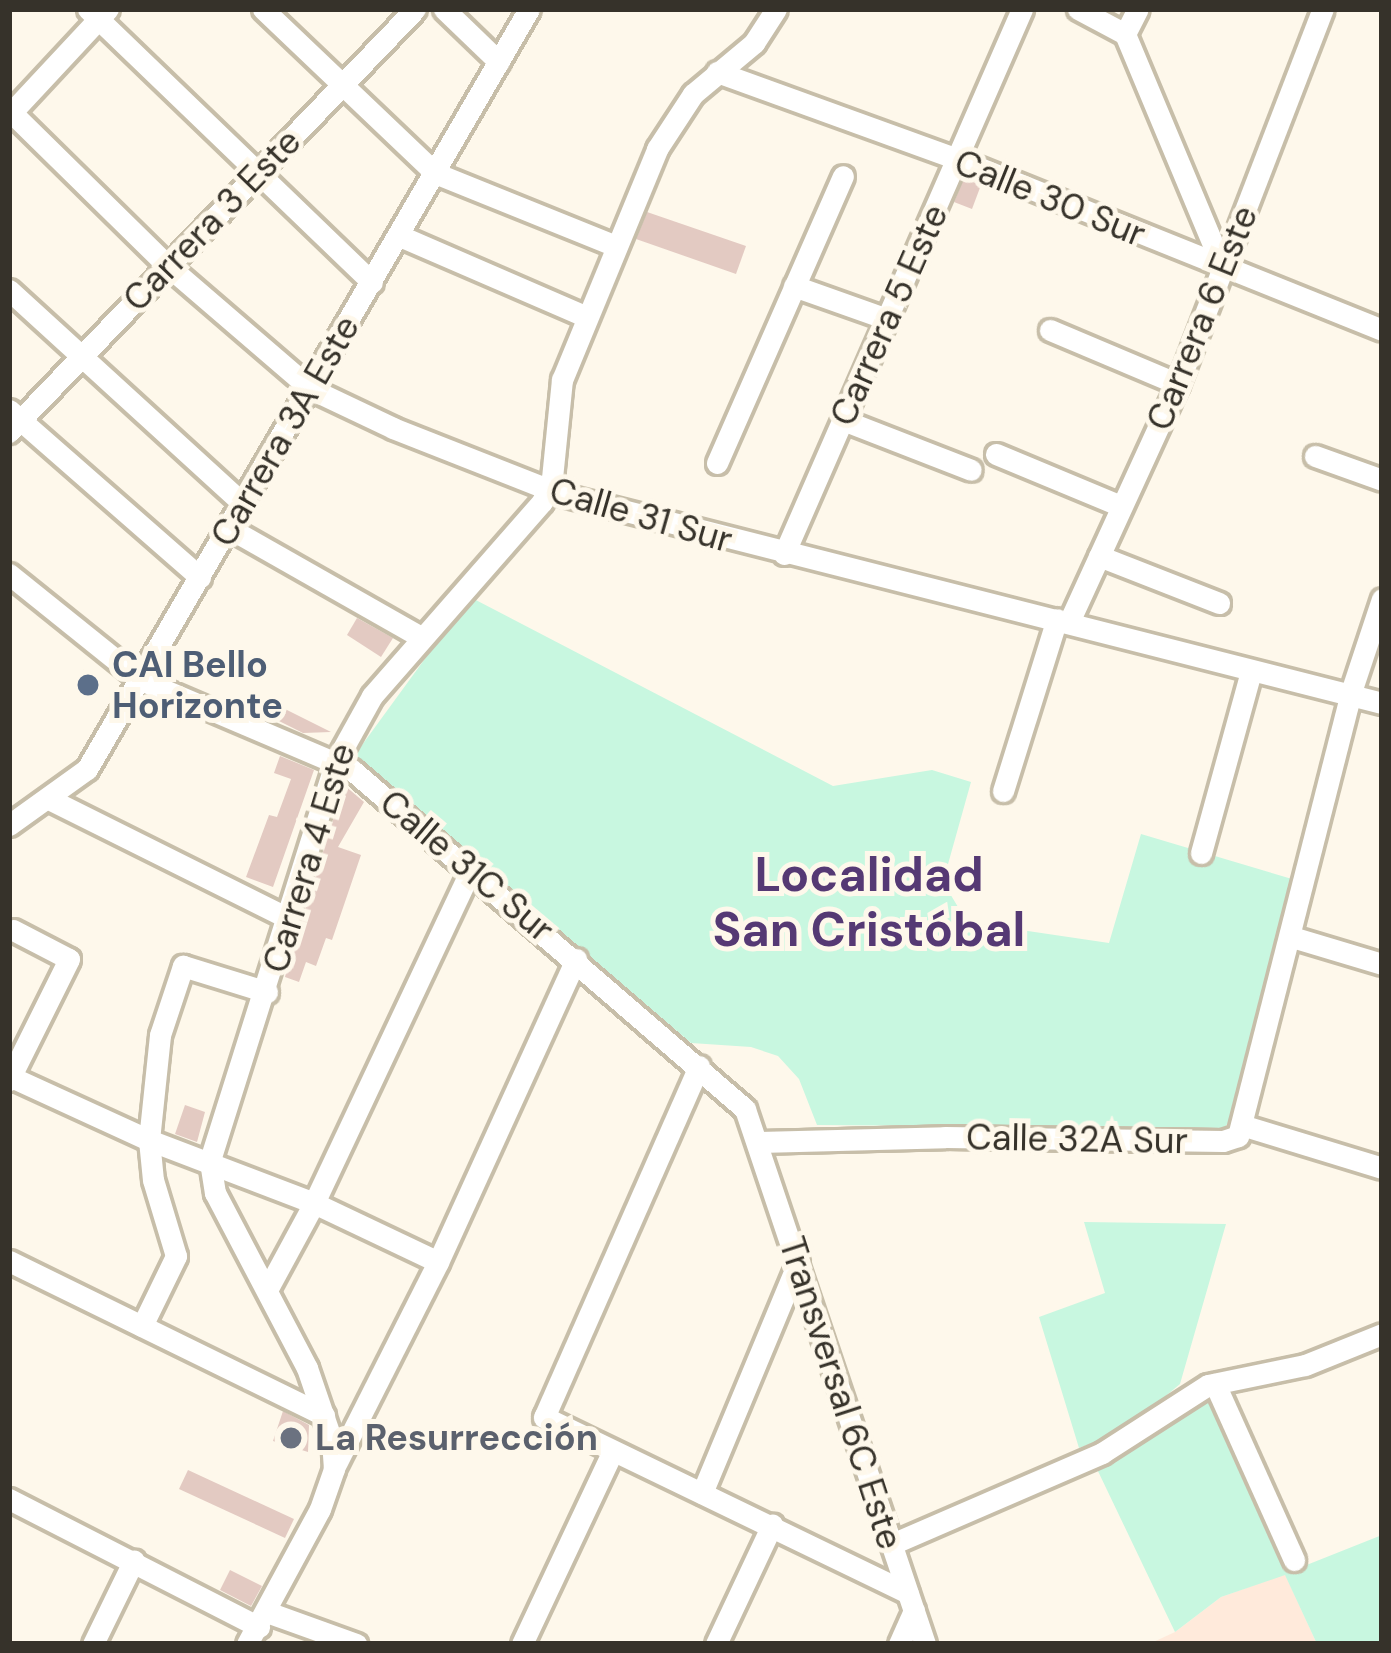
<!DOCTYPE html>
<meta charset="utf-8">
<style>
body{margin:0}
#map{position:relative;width:1391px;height:1653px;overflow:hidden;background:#fef8eb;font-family:"DM Sans",sans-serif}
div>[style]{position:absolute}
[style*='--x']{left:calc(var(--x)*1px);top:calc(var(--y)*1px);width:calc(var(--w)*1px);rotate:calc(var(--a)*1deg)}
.education>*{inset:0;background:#ffeadb}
.green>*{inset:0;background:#c8f7e0}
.building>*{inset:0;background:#e3cac2}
.roads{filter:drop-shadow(3px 0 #c7bea9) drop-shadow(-3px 0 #c7bea9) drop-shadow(0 3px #c7bea9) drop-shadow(0 -3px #c7bea9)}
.minor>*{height:21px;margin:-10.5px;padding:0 10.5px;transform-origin:10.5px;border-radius:10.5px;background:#fff}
.dots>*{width:33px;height:33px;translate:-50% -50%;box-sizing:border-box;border:6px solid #fef8eb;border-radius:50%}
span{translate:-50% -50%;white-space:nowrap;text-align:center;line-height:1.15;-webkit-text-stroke:10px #fef8eb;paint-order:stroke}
.street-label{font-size:36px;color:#36322a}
.service-label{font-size:36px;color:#4e5e75;font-weight:700}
.left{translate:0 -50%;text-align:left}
.worship-label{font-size:36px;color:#5b616d;font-weight:700}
.district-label{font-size:48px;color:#553974;font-weight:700}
.frame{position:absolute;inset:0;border:12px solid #36322a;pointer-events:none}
</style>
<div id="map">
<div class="education">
<div style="clip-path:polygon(1285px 1574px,1317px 1644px,1149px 1644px,1175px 1632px,1221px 1597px)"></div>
</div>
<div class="green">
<div style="clip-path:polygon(470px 597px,833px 786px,932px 770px,971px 782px,943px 882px,967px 922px,1109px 943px,1141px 834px,1292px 879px,1233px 1117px,1224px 1128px,817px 1125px,799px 1079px,778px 1056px,751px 1047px,691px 1043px,354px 756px)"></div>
<div style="clip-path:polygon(1084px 1222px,1226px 1224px,1180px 1384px,1123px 1432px,1079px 1448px,1039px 1317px,1105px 1293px)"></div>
<div style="clip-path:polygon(1210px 1395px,1294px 1570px,1382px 1535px,1382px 1644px,1317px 1644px,1285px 1575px,1221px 1597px,1175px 1632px,1096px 1467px)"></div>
</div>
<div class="building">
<div style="clip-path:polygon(964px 178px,981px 185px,972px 209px,954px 202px)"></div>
<div style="clip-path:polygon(647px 212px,746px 246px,736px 274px,636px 239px)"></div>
<div style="clip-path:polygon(357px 618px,393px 638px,381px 657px,347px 635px)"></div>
<div style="clip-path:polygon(84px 669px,104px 683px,92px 700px,72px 686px)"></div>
<div style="clip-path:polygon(283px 708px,331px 732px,303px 733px,277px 720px)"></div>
<div style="clip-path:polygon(280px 756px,314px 770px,273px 887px,246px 877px,269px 815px,277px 817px,291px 779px,274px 773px)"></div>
<div style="clip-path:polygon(344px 785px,364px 802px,338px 847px,361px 855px,332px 940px,326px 938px,316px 966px,306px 962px,299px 982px,285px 977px,290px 957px)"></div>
<div style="clip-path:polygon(185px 1105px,205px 1112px,197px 1142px,175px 1134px)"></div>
<div style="clip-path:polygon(283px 1411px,309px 1425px,308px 1452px,273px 1441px)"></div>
<div style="clip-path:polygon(188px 1470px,294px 1519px,285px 1538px,179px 1489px)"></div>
<div style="clip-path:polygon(230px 1570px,262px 1586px,251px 1606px,220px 1590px)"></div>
</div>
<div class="roads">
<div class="minor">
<div style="--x:88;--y:9;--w:394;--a:43.9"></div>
<div style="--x:263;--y:9;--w:238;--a:43.6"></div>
<div style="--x:435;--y:173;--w:195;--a:22"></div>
<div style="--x:444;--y:9;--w:76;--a:43.9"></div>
<div style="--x:1078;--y:9;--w:53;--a:28"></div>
<div style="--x:1125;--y:34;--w:254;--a:67.3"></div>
<div style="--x:1125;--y:34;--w:28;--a:-63"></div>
<div style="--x:717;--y:72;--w:255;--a:19.9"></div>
<div style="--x:957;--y:159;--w:458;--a:21.9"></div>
<div style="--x:9;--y:110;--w:223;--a:44.5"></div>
<div style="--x:168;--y:266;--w:189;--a:40.7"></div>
<div style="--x:311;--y:389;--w:91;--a:25.4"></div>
<div style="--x:393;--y:428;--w:183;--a:21.5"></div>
<div style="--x:563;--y:495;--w:845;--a:14.25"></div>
<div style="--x:9;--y:115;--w:145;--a:-47"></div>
<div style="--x:400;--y:236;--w:204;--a:23.4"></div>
<div style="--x:794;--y:286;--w:99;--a:19.5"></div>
<div style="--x:9;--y:290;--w:317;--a:42.4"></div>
<div style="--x:1050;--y:330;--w:139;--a:22.9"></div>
<div style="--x:9;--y:410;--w:254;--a:41.2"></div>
<div style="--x:843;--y:420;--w:137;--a:21.3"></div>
<div style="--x:9;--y:432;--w:586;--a:-46.17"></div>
<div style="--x:996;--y:454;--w:135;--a:22.6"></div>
<div style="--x:1315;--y:456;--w:71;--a:19.7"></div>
<div style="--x:717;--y:463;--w:313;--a:-66.3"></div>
<div style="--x:229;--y:528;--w:221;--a:29.6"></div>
<div style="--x:784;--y:554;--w:595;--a:-66.41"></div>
<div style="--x:1099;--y:556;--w:129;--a:21.4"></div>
<div style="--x:9;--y:574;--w:169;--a:38.8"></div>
<div style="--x:141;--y:680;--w:229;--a:23.1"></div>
<div style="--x:352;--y:770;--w:519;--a:40.78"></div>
<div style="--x:745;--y:1109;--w:564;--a:71.4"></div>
<div style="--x:1069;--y:622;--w:262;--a:-65.4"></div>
<div style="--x:1178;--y:384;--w:402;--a:-68.9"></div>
<div style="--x:1003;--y:791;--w:180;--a:-72.6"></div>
<div style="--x:49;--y:799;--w:267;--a:26.5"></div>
<div style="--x:9;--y:825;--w:96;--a:-35.7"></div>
<div style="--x:87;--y:769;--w:879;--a:-59.82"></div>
<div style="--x:1201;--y:853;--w:189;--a:-74.6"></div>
<div style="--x:1292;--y:937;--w:94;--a:16.7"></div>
<div style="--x:699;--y:1066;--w:384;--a:113.8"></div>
<div style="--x:544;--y:1417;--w:404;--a:25.8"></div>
<div style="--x:9;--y:1076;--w:154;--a:24.6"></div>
<div style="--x:149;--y:1140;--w:177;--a:20.9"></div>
<div style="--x:314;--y:1203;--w:137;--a:25.4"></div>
<div style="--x:9;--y:1080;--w:135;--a:-63.6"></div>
<div style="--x:69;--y:959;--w:63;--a:-152.6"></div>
<div style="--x:1245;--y:1126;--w:143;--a:17"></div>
<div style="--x:759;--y:1142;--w:186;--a:-1.5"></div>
<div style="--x:945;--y:1137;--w:278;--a:0.8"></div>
<div style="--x:1223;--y:1141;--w:16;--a:-18"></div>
<div style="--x:1238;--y:1136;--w:455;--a:-75.7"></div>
<div style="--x:1350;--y:695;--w:101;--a:-71.6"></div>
<div style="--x:9;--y:1261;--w:351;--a:26.1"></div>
<div style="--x:267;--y:1290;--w:99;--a:-61.6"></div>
<div style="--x:314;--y:1203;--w:369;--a:-64.8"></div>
<div style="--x:142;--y:1326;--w:78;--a:-64.1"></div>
<div style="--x:176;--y:1256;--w:79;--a:-106.8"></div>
<div style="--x:153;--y:1180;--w:40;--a:-95.7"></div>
<div style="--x:149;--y:1140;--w:106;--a:-84"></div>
<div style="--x:160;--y:1035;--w:73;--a:-71.6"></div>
<div style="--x:183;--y:966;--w:88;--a:17.2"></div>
<div style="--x:1215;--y:1384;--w:193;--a:65.8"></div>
<div style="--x:334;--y:1468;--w:231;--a:-63.2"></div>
<div style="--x:438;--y:1262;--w:333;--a:-65.5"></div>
<div style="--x:702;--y:1493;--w:250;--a:-67.4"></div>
<div style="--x:9;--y:1499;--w:281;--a:27.1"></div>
<div style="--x:892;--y:1544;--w:229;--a:-23.4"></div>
<div style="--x:1102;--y:1453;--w:126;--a:-32.7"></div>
<div style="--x:1208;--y:1385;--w:99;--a:-11.7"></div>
<div style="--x:1305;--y:1365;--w:83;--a:-21.9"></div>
<div style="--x:267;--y:1612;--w:95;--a:19.8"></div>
<div style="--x:93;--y:1644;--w:93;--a:-64"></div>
<div style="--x:247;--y:1644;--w:153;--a:-61.6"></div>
<div style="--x:320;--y:1509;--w:42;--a:-70.7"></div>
<div style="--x:334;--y:1469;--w:28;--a:-94"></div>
<div style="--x:332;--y:1441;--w:77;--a:-108.9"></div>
<div style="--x:307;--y:1368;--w:198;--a:-117.7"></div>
<div style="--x:215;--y:1193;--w:33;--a:-99"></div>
<div style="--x:210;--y:1160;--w:418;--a:-72.5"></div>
<div style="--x:336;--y:761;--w:74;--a:-61"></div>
<div style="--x:372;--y:696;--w:258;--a:-48.8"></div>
<div style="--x:542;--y:502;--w:26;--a:-67"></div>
<div style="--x:552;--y:478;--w:99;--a:-84.2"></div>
<div style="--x:562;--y:380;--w:250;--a:-67.6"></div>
<div style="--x:657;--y:149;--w:66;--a:-56.8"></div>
<div style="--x:693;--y:94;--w:80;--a:-39.9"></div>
<div style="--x:754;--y:43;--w:40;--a:-57.1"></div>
<div style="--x:522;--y:1644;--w:213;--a:-64.8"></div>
<div style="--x:716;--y:1644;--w:132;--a:-64.8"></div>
<div style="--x:899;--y:1644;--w:37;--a:-66"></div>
</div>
</div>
<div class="dots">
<div style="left:88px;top:685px;background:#5c6f8a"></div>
<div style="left:291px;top:1438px;background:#6b7280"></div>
</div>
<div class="street-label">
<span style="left:1050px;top:198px;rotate:22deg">Calle 30 Sur</span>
<span style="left:212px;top:220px;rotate:-46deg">Carrera 3 Este</span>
<span style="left:889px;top:315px;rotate:-66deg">Carrera 5 Este</span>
<span style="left:1202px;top:318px;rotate:-68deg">Carrera 6 Este</span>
<span style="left:285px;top:431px;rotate:-60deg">Carrera 3A Este</span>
<span style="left:641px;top:515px;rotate:16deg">Calle 31 Sur</span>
<span style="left:309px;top:858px;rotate:-73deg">Carrera 4 Este</span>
<span style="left:467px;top:866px;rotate:40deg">Calle 31C Sur</span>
<span style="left:1077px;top:1139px;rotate:1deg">Calle 32A Sur</span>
<span style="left:841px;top:1393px;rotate:72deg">Transversal 6C Este</span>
</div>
<div class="service-label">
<span class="left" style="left:112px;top:685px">CAI Bello<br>Horizonte</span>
</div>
<div class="worship-label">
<span class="left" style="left:315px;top:1438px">La Resurrección</span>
</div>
<div class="district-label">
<span style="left:869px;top:902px">Localidad<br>San Cristóbal</span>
</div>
<div class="frame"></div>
</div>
